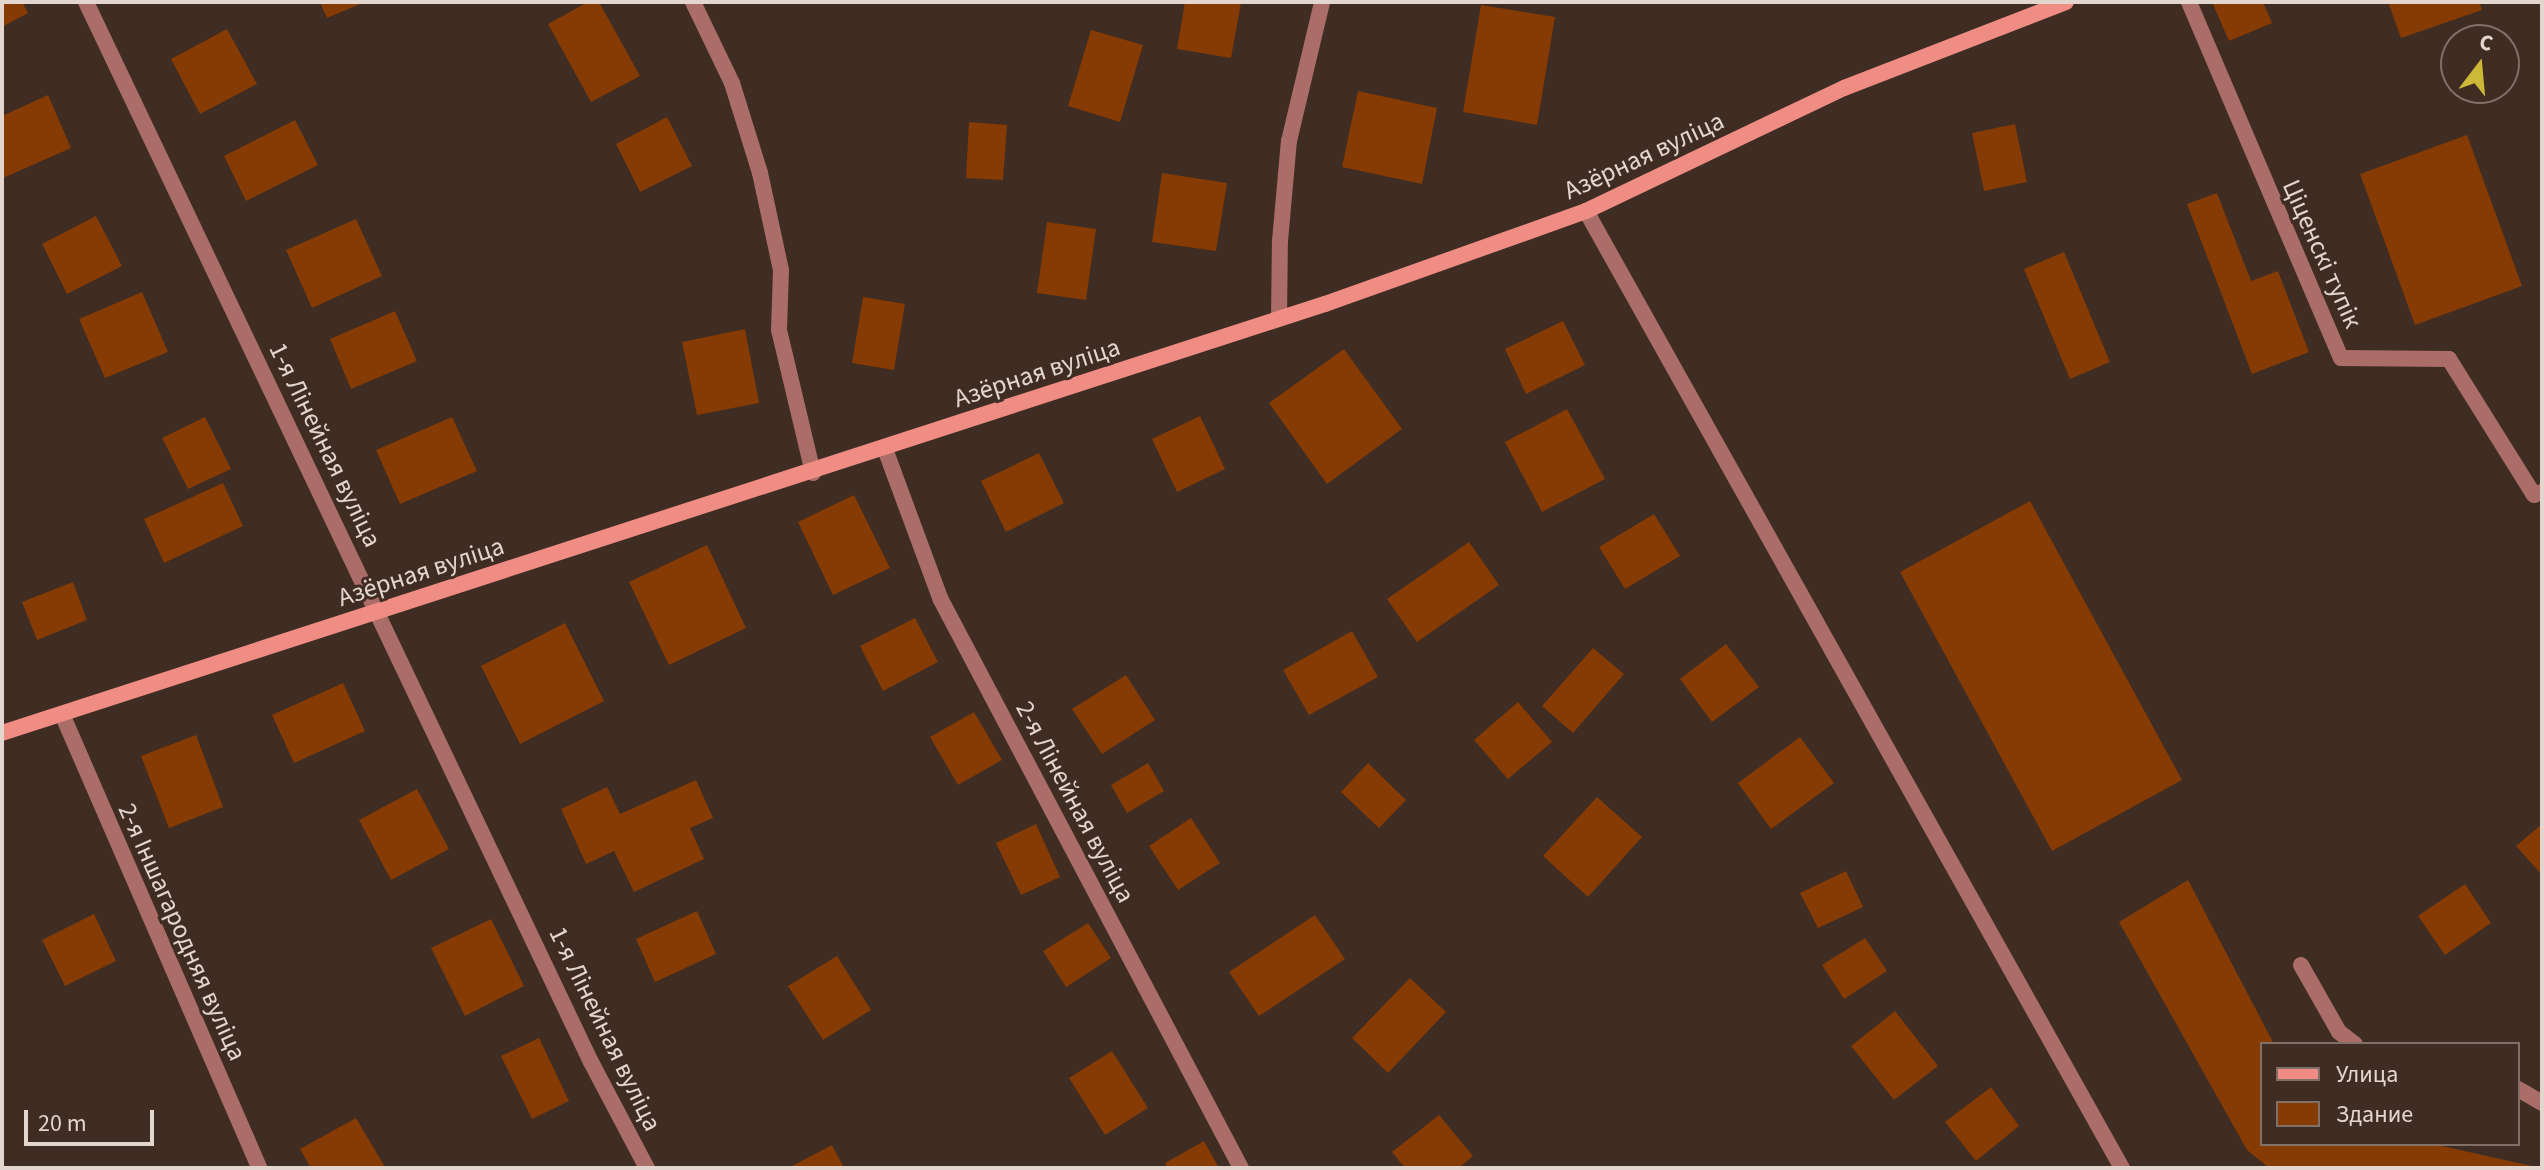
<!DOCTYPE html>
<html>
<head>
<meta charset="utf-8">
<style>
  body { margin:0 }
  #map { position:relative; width:2544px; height:1170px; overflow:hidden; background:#3f2c22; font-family:"Source Sans 3",sans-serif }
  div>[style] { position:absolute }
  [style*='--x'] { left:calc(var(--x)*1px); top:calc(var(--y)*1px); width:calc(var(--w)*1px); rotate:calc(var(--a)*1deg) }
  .building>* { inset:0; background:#853b03 }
  .lane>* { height:16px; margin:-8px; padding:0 8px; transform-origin:8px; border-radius:8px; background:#aa6d67 }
  .street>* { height:16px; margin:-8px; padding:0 8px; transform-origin:8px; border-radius:8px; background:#aa6d67 }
  .secondary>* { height:16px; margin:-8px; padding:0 8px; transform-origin:8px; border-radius:8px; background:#ef8d84 }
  span { translate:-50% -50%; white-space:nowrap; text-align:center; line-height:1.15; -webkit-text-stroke:6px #3f2c22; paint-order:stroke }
  .street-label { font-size:26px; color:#e3d6cf }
  .frame { position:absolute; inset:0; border:4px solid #e3d6cf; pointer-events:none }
  .legend { position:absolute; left:2260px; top:1042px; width:260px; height:104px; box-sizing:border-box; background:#3f2c22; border:2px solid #817067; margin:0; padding:10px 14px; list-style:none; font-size:24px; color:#e3d6cf }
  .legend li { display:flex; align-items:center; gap:16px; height:40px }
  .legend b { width:40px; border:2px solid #817067 }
  .north { position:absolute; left:2440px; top:24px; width:80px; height:80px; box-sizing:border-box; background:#3f2c22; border:2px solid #817067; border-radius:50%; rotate:16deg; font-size:22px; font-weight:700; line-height:32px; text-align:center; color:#e3d6cf }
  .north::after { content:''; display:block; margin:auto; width:28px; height:36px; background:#cdb938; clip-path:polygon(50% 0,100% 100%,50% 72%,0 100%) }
  .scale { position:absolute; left:24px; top:1110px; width:130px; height:36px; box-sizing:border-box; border:4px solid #e3d6cf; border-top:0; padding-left:10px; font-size:24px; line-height:28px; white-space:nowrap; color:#e3d6cf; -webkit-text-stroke:6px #3f2c22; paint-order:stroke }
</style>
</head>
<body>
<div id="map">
  <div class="building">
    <div style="clip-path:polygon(2px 2px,22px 2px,28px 13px,2px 27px)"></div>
    <div style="clip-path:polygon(320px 2px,365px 2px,327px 18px)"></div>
    <div style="clip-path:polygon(588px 2px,599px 2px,640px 76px,591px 102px,548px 24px)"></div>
    <div style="clip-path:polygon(1185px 2px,1241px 3px,1231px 58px,1177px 49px)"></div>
    <div style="clip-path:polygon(2212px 2px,2263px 2px,2272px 23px,2229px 41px)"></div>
    <div style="clip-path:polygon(2388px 2px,2479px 2px,2482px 10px,2401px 38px)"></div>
    <div style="clip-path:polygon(1481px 5px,1555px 17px,1537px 125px,1463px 112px)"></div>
    <div style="clip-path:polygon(227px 29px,257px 84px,200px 114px,171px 59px)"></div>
    <div style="clip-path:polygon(1091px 30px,1143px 45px,1120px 122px,1068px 106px)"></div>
    <div style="clip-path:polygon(1358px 91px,1437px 108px,1422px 184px,1342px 167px)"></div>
    <div style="clip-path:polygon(48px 95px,71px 148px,3px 178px,2px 116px)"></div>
    <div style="clip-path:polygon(667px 117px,692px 166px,640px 192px,616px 144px)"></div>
    <div style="clip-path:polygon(295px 120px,318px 165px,246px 201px,224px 156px)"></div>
    <div style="clip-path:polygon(969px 122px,1007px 125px,1003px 180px,966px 178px)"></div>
    <div style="clip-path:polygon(2015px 124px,2027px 182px,1984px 191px,1972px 133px)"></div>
    <div style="clip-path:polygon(2467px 135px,2522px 286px,2415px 325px,2360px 174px)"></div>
    <div style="clip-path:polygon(1162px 173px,1227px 183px,1216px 251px,1152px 242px)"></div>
    <div style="clip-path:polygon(2217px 193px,2251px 281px,2278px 271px,2309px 352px,2252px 374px,2187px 204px)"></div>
    <div style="clip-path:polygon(96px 216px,122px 266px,67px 294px,42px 244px)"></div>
    <div style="clip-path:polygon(356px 219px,382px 276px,312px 308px,286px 250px)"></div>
    <div style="clip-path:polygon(1047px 222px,1096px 229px,1086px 300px,1037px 293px)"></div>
    <div style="clip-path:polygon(2064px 252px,2110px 362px,2070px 379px,2024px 269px)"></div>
    <div style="clip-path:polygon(142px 292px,168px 352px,105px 378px,79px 319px)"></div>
    <div style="clip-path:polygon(863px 297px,905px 304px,894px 370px,852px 363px)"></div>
    <div style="clip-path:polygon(395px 311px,417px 361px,351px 389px,330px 339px)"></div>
    <div style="clip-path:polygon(1563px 321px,1585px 365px,1526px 394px,1505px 349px)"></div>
    <div style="clip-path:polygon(745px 329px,759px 403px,697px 415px,682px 342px)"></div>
    <div style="clip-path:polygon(1344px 349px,1402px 429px,1327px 484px,1269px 403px)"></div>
    <div style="clip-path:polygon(1567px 409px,1605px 479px,1542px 512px,1505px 442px)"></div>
    <div style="clip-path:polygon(1200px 416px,1225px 469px,1177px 492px,1152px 439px)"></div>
    <div style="clip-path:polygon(205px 417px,231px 469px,188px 489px,162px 438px)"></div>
    <div style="clip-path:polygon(452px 417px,477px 471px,400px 504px,376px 450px)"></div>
    <div style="clip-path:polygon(1039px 453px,1064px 503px,1006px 532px,981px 481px)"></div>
    <div style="clip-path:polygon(223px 483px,243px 526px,164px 563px,144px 519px)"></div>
    <div style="clip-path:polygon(854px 495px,890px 568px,833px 595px,798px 522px)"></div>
    <div style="clip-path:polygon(2030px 501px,2182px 780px,2052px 851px,1900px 572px)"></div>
    <div style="clip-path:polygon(1654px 514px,1680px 556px,1625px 589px,1599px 547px)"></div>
    <div style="clip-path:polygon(1469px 542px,1499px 585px,1417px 642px,1387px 599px)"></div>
    <div style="clip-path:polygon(707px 545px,746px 628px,669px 665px,629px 582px)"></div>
    <div style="clip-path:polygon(73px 582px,87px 620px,37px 640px,22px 602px)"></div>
    <div style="clip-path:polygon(915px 618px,938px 662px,883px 691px,860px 646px)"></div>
    <div style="clip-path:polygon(565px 623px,604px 701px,520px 744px,481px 666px)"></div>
    <div style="clip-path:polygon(1352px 631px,1378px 677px,1309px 715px,1283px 670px)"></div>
    <div style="clip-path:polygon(1726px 644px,1759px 687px,1712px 722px,1680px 679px)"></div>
    <div style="clip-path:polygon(1593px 648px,1624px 674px,1573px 733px,1542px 706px)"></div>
    <div style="clip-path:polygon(1126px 675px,1155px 720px,1102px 754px,1072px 709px)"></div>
    <div style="clip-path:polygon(343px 683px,365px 731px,294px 763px,272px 715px)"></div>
    <div style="clip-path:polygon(1518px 702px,1552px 742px,1508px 779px,1474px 740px)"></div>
    <div style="clip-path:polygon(974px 712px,1002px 760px,958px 785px,930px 737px)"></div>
    <div style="clip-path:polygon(196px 735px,223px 807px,169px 828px,141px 756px)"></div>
    <div style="clip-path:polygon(1800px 737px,1834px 783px,1771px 829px,1738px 783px)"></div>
    <div style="clip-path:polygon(1148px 763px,1164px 791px,1127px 813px,1111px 785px)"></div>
    <div style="clip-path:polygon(1368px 763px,1406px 800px,1379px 828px,1341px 792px)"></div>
    <div style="clip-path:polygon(696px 780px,713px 818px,690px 828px,704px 859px,634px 892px,614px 851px,586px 864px,561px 809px,607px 787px,620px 814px)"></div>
    <div style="clip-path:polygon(417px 789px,449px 849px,391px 880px,359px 820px)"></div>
    <div style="clip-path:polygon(1597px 797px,1642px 837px,1588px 897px,1543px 856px)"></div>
    <div style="clip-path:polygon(1191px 818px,1220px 863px,1178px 890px,1149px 846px)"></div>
    <div style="clip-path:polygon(1036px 824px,1060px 877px,1021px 895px,996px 843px)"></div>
    <div style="clip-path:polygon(2542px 824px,2542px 875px,2516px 846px)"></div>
    <div style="clip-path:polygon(1846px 871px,1863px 907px,1818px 928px,1800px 893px)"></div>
    <div style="clip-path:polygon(2188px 880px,2274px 1044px,2262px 1044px,2262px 1144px,2433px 1144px,2541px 1168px,2269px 1168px,2247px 1150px,2119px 922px)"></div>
    <div style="clip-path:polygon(2465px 884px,2491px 923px,2445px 955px,2418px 916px)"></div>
    <div style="clip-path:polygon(697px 911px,716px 954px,655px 982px,636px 939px)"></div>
    <div style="clip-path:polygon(94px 914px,116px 961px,65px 986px,42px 940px)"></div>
    <div style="clip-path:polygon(1315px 915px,1345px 959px,1259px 1016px,1229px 972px)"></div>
    <div style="clip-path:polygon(491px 919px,524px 986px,465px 1016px,431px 948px)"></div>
    <div style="clip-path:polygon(1088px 923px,1111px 958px,1066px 987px,1043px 951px)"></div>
    <div style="clip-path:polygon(1865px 938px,1887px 971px,1844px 999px,1822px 965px)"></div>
    <div style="clip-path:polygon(837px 956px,871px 1010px,823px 1040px,788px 986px)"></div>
    <div style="clip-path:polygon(1410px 978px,1446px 1012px,1388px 1073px,1352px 1038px)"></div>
    <div style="clip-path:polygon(1895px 1011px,1938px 1066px,1894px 1100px,1851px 1046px)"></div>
    <div style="clip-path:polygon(539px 1038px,569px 1101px,532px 1119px,501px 1056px)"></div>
    <div style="clip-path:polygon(1112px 1051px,1148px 1108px,1105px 1135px,1069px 1078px)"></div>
    <div style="clip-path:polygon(1991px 1087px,2019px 1126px,1976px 1161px,1945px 1122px)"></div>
    <div style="clip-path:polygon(1439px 1115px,1473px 1156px,1459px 1168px,1405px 1168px,1392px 1152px)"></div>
    <div style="clip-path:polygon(356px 1118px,385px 1167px,311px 1168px,300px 1149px)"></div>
    <div style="clip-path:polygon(1204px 1141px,1219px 1168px,1168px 1168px,1165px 1163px)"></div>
    <div style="clip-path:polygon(832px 1145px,844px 1168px,788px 1168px)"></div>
  </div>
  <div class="lane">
    <div style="--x:1586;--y:211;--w:1097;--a:60.75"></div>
    <div style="--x:2301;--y:965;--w:77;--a:60.4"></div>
    <div style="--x:2339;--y:1032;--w:20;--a:37"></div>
    <div style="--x:2518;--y:1089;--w:28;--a:30"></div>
  </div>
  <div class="street">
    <div style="--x:86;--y:2;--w:1174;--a:64.53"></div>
    <div style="--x:591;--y:1062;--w:120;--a:62.2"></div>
    <div style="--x:693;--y:2;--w:90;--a:64.3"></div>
    <div style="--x:732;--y:83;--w:94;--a:72.7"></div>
    <div style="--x:760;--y:173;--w:99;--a:77.8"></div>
    <div style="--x:781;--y:270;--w:60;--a:91.9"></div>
    <div style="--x:779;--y:330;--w:147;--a:76.6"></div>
    <div style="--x:2189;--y:2;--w:387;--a:66.9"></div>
    <div style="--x:2341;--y:358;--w:108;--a:0.5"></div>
    <div style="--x:2449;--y:359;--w:160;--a:58"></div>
    <div style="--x:2534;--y:495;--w:9;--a:-21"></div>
    <div style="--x:1279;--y:318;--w:77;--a:-89.3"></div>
    <div style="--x:1280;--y:241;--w:100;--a:-84.9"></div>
    <div style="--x:1289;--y:141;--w:143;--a:-76.6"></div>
    <div style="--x:885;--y:449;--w:161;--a:69.7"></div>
    <div style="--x:941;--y:600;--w:642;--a:62.16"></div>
    <div style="--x:62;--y:714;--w:495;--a:66.5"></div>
  </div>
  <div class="secondary">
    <div style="--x:2;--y:733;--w:1391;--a:-17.97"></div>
    <div style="--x:1325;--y:304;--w:277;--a:-19.6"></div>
    <div style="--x:1586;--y:211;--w:286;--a:-25.5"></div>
    <div style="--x:1844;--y:88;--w:238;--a:-21.2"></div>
  </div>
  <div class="street-label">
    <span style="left:1644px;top:156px;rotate:-25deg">Азёрная вуліца</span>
    <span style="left:2322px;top:254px;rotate:66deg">Ціценскі тупік</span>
    <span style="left:1037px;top:373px;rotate:-18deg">Азёрная вуліца</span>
    <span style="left:325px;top:445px;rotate:64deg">1-я Лінейная вуліца</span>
    <span style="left:421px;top:572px;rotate:-18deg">Азёрная вуліца</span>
    <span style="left:1075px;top:802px;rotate:62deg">2-я Лінейная вуліца</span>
    <span style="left:182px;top:932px;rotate:66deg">2-я Іншагародняя вуліца</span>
    <span style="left:605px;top:1029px;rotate:64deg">1-я Лінейная вуліца</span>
  </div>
  <div class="frame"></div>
  <ul class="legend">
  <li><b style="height:10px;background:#ef8d84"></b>Улица</li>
  <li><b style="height:22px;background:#853b03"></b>Здание</li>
  </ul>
  <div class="north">С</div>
  <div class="scale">20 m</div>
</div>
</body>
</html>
